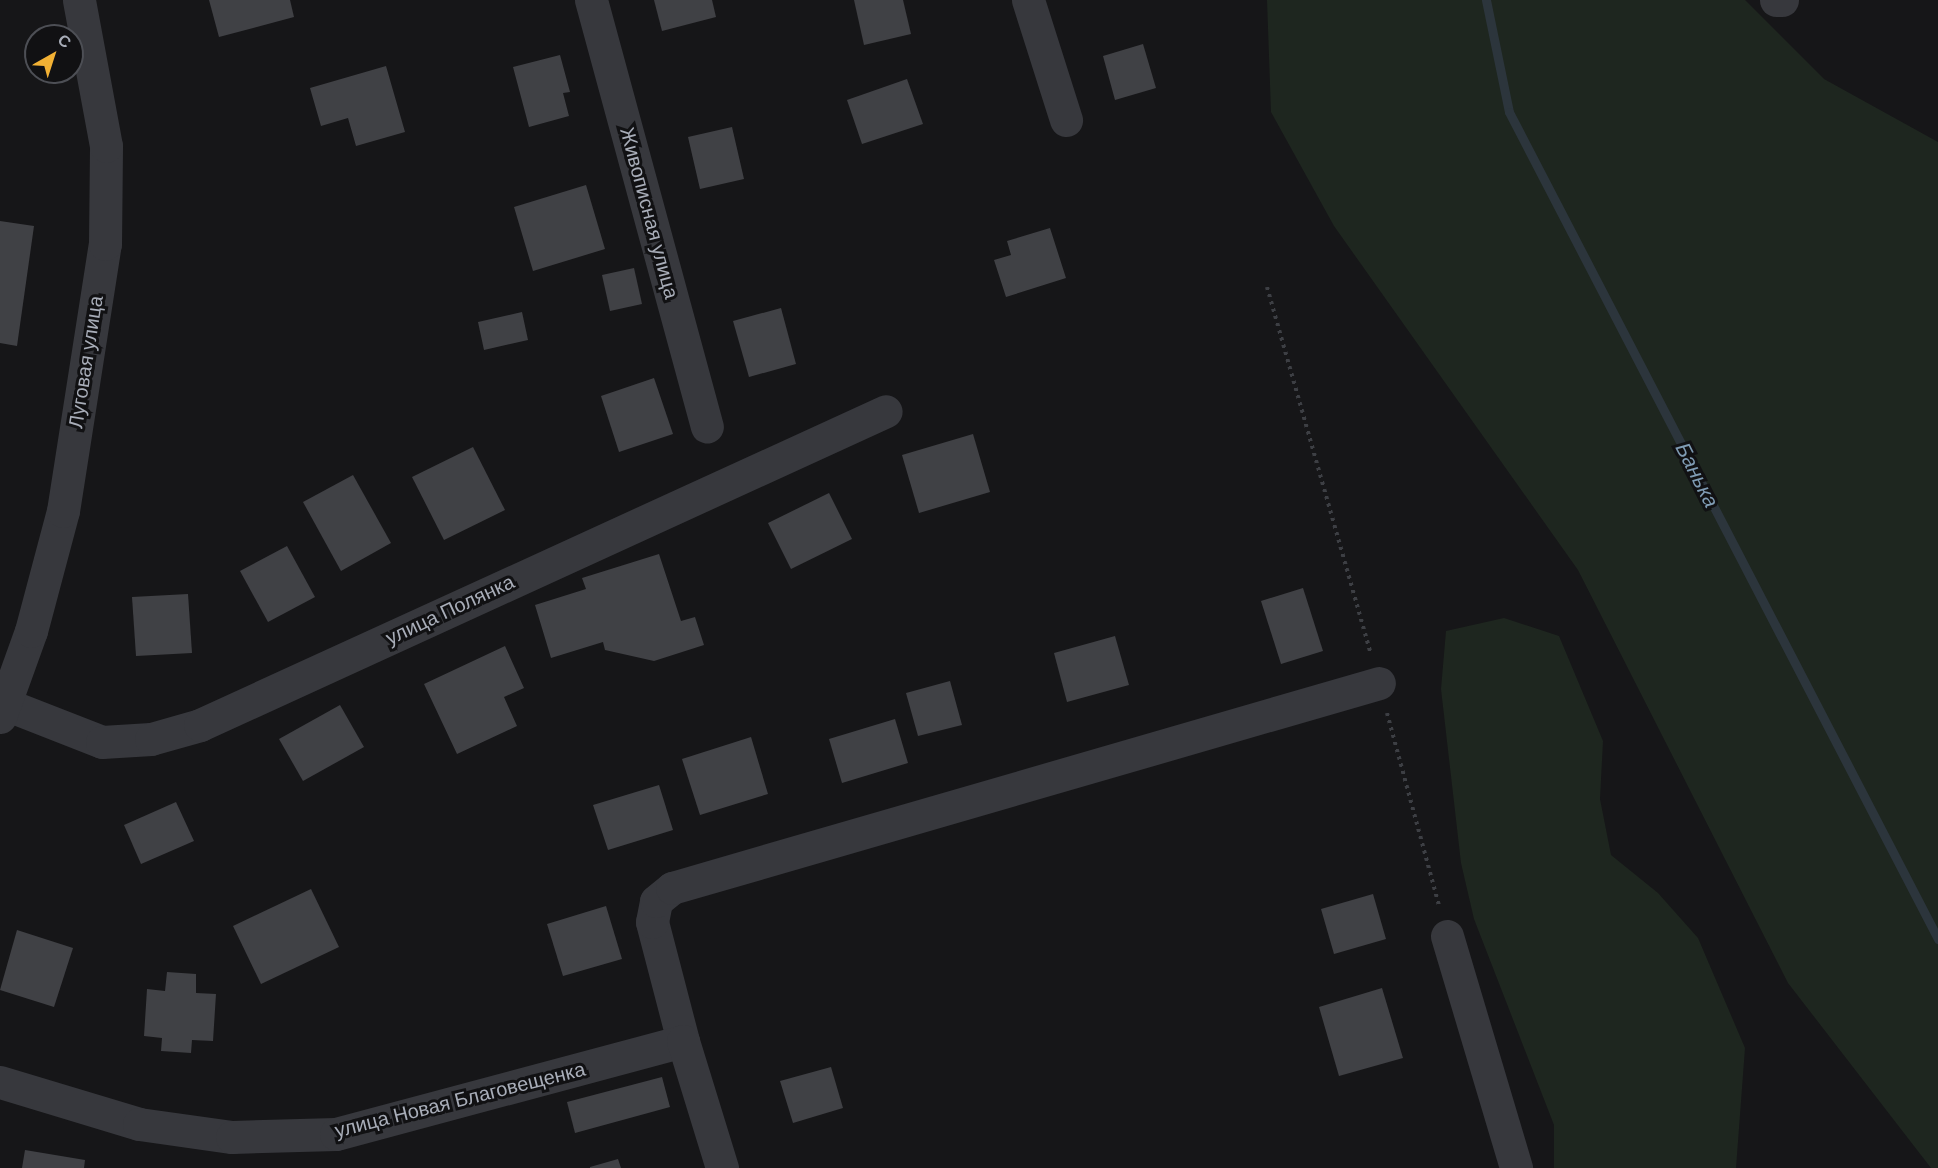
<!DOCTYPE html>
<html>
<head>
<meta charset="utf-8">
<style>
  body { margin:0 }
  #map { position:relative; width:1938px; height:1168px; overflow:hidden; background:#161618; font-family:"DM Sans",sans-serif }
  div>[style] { position:absolute }
  [style*='--x'] { left:calc(var(--x)*1px); top:calc(var(--y)*1px); width:calc(var(--w)*1px); rotate:calc(var(--a)*1deg) }
  .green>* { inset:0; background:#1e261f }
  .stream>* { height:9px; margin:-4.5px; padding:0 4.5px; transform-origin:4.5px; border-radius:4.5px; background:#2c353c }
  .building>* { inset:0; background:#404145 }
  .path>* { height:4px; margin-top:-2px; transform-origin:0; background:repeating-linear-gradient(90deg,#3d3f44 0 3px,transparent 0 7.5px) }
  .minor>* { height:33px; margin:-16.5px; padding:0 16.5px; transform-origin:16.5px; border-radius:16.5px; background:#37383d }
  span { translate:-50% -50%; white-space:nowrap; text-align:center; line-height:1.15; -webkit-text-stroke:6px #111113; paint-order:stroke }
  .street-label { font-size:20px; color:#a8adb8 }
  .water-label { font-size:21px; color:#7f9bb3; font-style:italic }
  .north { position:absolute; left:24px; top:24px; width:60px; height:60px; box-sizing:border-box; background:#111113; border:2px solid #4d4f55; border-radius:50%; rotate:39deg; font-size:16px; font-weight:700; line-height:24px; text-align:center; color:#a8adb8 }
  .north::after { content:''; display:block; margin:auto; width:21px; height:27px; background:#f2b134; clip-path:polygon(50% 0,100% 100%,50% 72%,0 100%) }
</style>
</head>
<body>
<div id="map">
  <div class="green">
    <div style="clip-path:polygon(1267px 0,1745px 0,1824px 79px,1938px 142px,1938px 1168px,1931px 1168px,1788px 983px,1578px 570px,1334px 226px,1271px 112px)"></div>
    <div style="clip-path:polygon(1504px 618px,1559px 636px,1603px 741px,1600px 799px,1611px 855px,1658px 893px,1698px 938px,1745px 1048px,1736px 1168px,1554px 1168px,1554px 1125px,1474px 919px,1461px 863px,1441px 689px,1446px 631px)"></div>
  </div>
  <div class="stream">
    <div style="--x:1486;--y:0;--w:114;--a:78.4"></div>
    <div style="--x:1509;--y:112;--w:932;--a:62.58"></div>
  </div>
  <div class="building">
    <div style="clip-path:polygon(209px 0,290px 0,294px 17px,219px 37px)"></div>
    <div style="clip-path:polygon(654px 0,712px 0,716px 17px,662px 31px)"></div>
    <div style="clip-path:polygon(854px 0,903px 0,911px 34px,864px 45px)"></div>
    <div style="clip-path:polygon(1143px 44px,1156px 88px,1115px 100px,1103px 56px)"></div>
    <div style="clip-path:polygon(560px 55px,570px 92px,563px 93px,569px 116px,529px 127px,513px 67px)"></div>
    <div style="clip-path:polygon(386px 66px,405px 132px,356px 146px,348px 118px,321px 126px,310px 88px)"></div>
    <div style="clip-path:polygon(907px 79px,923px 124px,862px 144px,847px 100px)"></div>
    <div style="clip-path:polygon(732px 127px,744px 179px,700px 189px,688px 137px)"></div>
    <div style="clip-path:polygon(586px 185px,605px 249px,533px 271px,514px 207px)"></div>
    <div style="clip-path:polygon(0 221px,34px 226px,17px 346px,0 343px)"></div>
    <div style="clip-path:polygon(1050px 228px,1066px 278px,1006px 297px,994px 260px,1011px 255px,1007px 241px)"></div>
    <div style="clip-path:polygon(634px 268px,642px 304px,610px 311px,602px 275px)"></div>
    <div style="clip-path:polygon(781px 308px,796px 364px,749px 377px,733px 321px)"></div>
    <div style="clip-path:polygon(522px 312px,528px 340px,484px 350px,478px 322px)"></div>
    <div style="clip-path:polygon(654px 378px,673px 434px,619px 452px,601px 396px)"></div>
    <div style="clip-path:polygon(973px 434px,990px 492px,919px 513px,902px 455px)"></div>
    <div style="clip-path:polygon(473px 447px,505px 510px,444px 540px,412px 477px)"></div>
    <div style="clip-path:polygon(353px 475px,391px 543px,341px 571px,303px 502px)"></div>
    <div style="clip-path:polygon(829px 493px,852px 539px,791px 569px,768px 523px)"></div>
    <div style="clip-path:polygon(287px 546px,315px 597px,268px 622px,240px 571px)"></div>
    <div style="clip-path:polygon(659px 554px,681px 621px,695px 617px,704px 645px,654px 661px,605px 650px,603px 642px,551px 658px,535px 605px,586px 589px,582px 578px)"></div>
    <div style="clip-path:polygon(1303px 588px,1323px 651px,1281px 664px,1261px 601px)"></div>
    <div style="clip-path:polygon(188px 594px,192px 653px,136px 656px,132px 597px)"></div>
    <div style="clip-path:polygon(1115px 636px,1129px 685px,1067px 702px,1054px 653px)"></div>
    <div style="clip-path:polygon(505px 646px,524px 688px,504px 697px,517px 726px,457px 754px,424px 684px)"></div>
    <div style="clip-path:polygon(950px 681px,962px 725px,918px 736px,906px 693px)"></div>
    <div style="clip-path:polygon(340px 705px,364px 747px,303px 781px,279px 739px)"></div>
    <div style="clip-path:polygon(895px 719px,908px 763px,842px 783px,829px 739px)"></div>
    <div style="clip-path:polygon(751px 737px,768px 794px,700px 815px,682px 759px)"></div>
    <div style="clip-path:polygon(659px 785px,673px 830px,608px 850px,593px 805px)"></div>
    <div style="clip-path:polygon(176px 802px,194px 841px,141px 864px,124px 825px)"></div>
    <div style="clip-path:polygon(311px 889px,339px 947px,261px 984px,233px 926px)"></div>
    <div style="clip-path:polygon(1373px 894px,1386px 939px,1334px 954px,1321px 909px)"></div>
    <div style="clip-path:polygon(606px 906px,622px 959px,563px 976px,547px 924px)"></div>
    <div style="clip-path:polygon(17px 930px,73px 948px,54px 1007px,0 990px)"></div>
    <div style="clip-path:polygon(167px 972px,196px 974px,196px 993px,216px 994px,213px 1041px,192px 1040px,191px 1053px,161px 1051px,162px 1038px,144px 1036px,147px 989px,165px 991px)"></div>
    <div style="clip-path:polygon(1382px 988px,1403px 1058px,1339px 1076px,1319px 1007px)"></div>
    <div style="clip-path:polygon(831px 1067px,843px 1108px,793px 1123px,780px 1081px)"></div>
    <div style="clip-path:polygon(662px 1077px,670px 1107px,575px 1133px,567px 1102px)"></div>
    <div style="clip-path:polygon(25px 1150px,85px 1160px,84px 1168px,22px 1168px)"></div>
    <div style="clip-path:polygon(618px 1159px,621px 1168px,590px 1168px,590px 1167px)"></div>
  </div>
  <div class="path">
    <div style="--x:1267;--y:287;--w:381;--a:74.2"></div>
    <div style="--x:1387;--y:713;--w:200;--a:74.9"></div>
  </div>
  <div class="minor">
    <div style="--x:591;--y:0;--w:442;--a:74.8"></div>
    <div style="--x:1028;--y:0;--w:126;--a:72.4"></div>
    <div style="--x:1776;--y:0;--w:6;--a:0"></div>
    <div style="--x:5;--y:704;--w:104;--a:21.4"></div>
    <div style="--x:102;--y:742;--w:49;--a:-3.5"></div>
    <div style="--x:151;--y:739;--w:51;--a:-15.9"></div>
    <div style="--x:200;--y:725;--w:754;--a:-24.59"></div>
    <div style="--x:0;--y:717;--w:91;--a:-70.2"></div>
    <div style="--x:31;--y:631;--w:124;--a:-75.1"></div>
    <div style="--x:63;--y:511;--w:270;--a:-81.1"></div>
    <div style="--x:105;--y:244;--w:98;--a:-89.4"></div>
    <div style="--x:106;--y:146;--w:148;--a:-100.5"></div>
    <div style="--x:1447;--y:936;--w:242;--a:73.4"></div>
    <div style="--x:683;--y:1041;--w:123;--a:-104.6"></div>
    <div style="--x:652;--y:922;--w:21;--a:-79"></div>
    <div style="--x:656;--y:901;--w:21;--a:-39"></div>
    <div style="--x:672;--y:888;--w:736;--a:-16.17"></div>
    <div style="--x:0;--y:1082;--w:145;--a:16.8"></div>
    <div style="--x:139;--y:1124;--w:94;--a:8"></div>
    <div style="--x:232;--y:1137;--w:104;--a:-1.7"></div>
    <div style="--x:336;--y:1134;--w:359;--a:-15"></div>
    <div style="--x:683;--y:1041;--w:133;--a:72.9"></div>
  </div>
  <div class="street-label">
    <span style="left:649px;top:213px;rotate:75deg">Живописная улица</span>
    <span style="left:86px;top:362px;rotate:-81deg">Луговая улица</span>
    <span style="left:450px;top:610px;rotate:-25deg">улица Полянка</span>
    <span style="left:460px;top:1100px;rotate:-14deg">улица Новая Благовещенка</span>
  </div>
  <div class="water-label">
    <span style="left:1697px;top:475px;rotate:63deg">Банька</span>
  </div>
  <div class="north">С</div>
</div>
</body>
</html>
